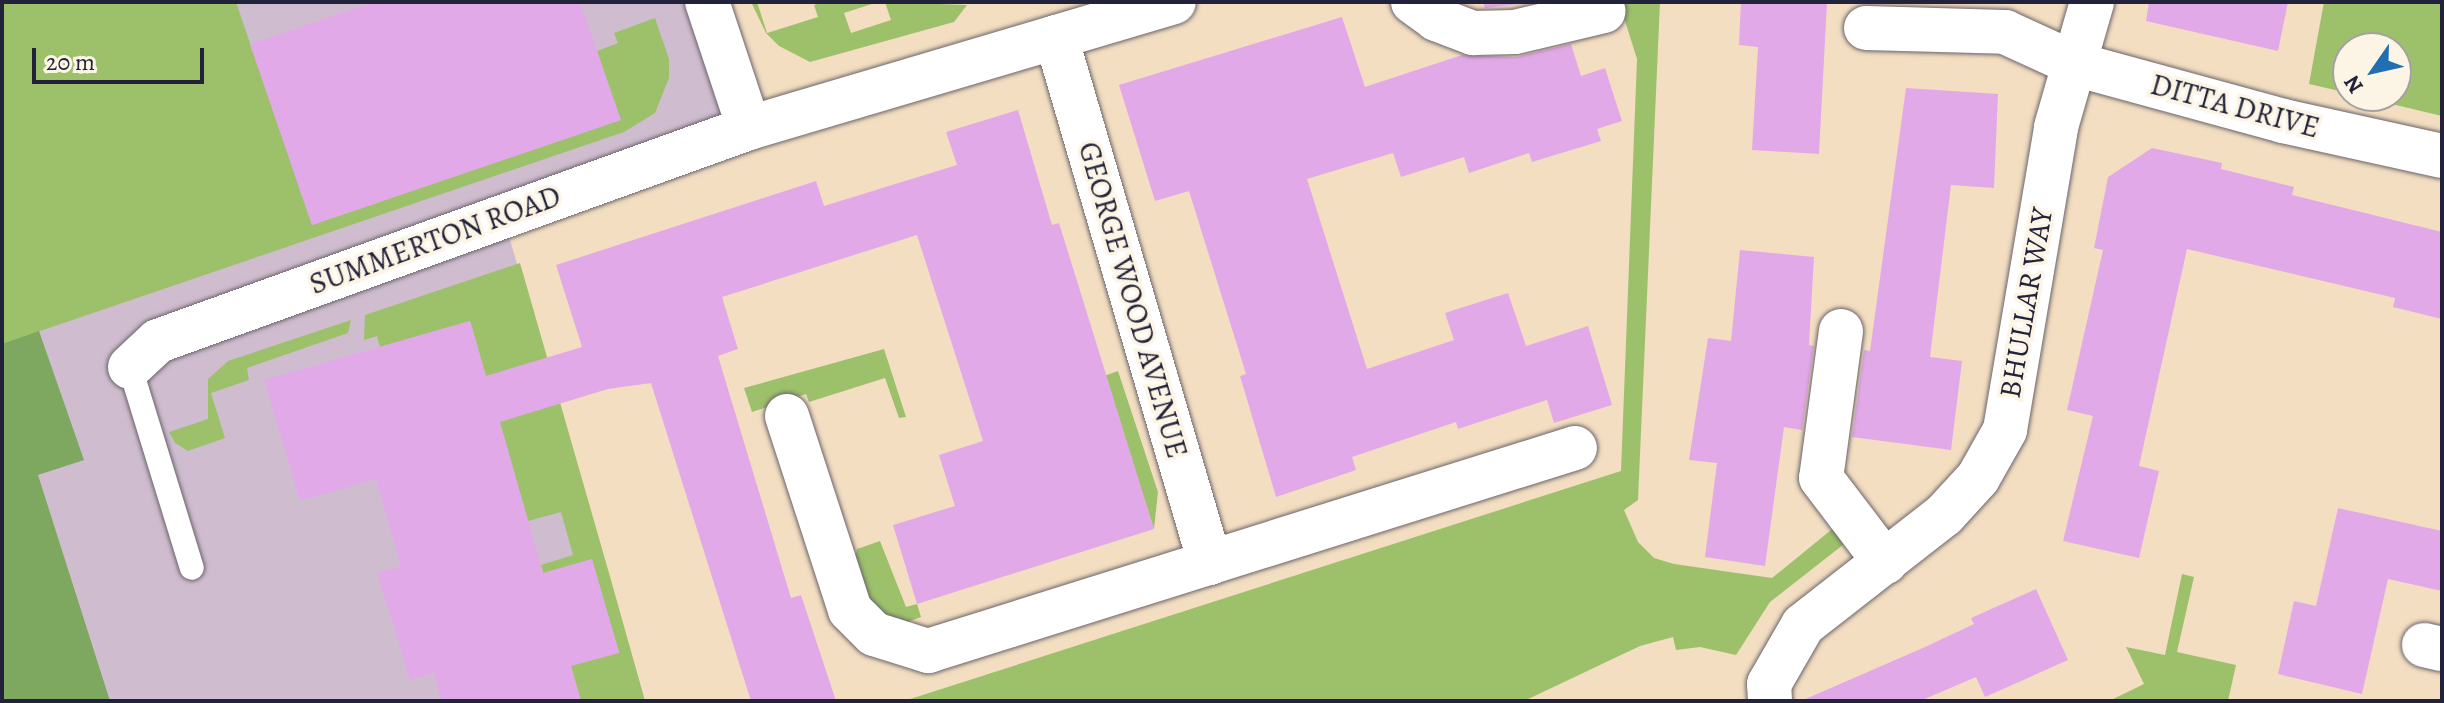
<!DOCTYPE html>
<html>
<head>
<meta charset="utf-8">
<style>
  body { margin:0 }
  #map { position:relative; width:2444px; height:703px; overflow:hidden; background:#f3dec1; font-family:Alegreya,serif }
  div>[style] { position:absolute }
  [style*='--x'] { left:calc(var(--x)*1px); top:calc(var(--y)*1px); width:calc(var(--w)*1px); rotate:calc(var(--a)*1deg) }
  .industrial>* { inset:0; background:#cfbdcf }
  .green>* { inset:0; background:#9dc16b }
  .forest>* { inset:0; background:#7ea75f }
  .building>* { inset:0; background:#e2a9e9 }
  .roads { filter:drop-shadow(0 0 2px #6b646a) drop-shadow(0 0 2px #6b646a) }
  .lane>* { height:24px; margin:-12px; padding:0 12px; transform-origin:12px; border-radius:12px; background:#fff }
  .street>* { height:44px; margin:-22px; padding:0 22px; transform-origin:22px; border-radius:22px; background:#fff }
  span { translate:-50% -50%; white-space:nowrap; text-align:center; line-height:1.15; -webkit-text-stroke:7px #fcf5e5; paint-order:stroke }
  .street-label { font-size:30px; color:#22223b }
  .frame { position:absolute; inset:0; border:4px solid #22223b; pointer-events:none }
  .north { position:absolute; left:2332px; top:32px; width:80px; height:80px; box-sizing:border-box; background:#fcf5e5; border:2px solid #a5a1a1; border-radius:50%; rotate:236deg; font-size:22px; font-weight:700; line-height:32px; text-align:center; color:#22223b }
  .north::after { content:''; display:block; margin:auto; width:28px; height:36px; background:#1f6fb2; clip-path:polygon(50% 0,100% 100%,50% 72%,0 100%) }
  .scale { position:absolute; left:32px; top:48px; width:172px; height:36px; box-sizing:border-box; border:4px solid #22223b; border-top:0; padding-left:10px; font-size:24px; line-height:28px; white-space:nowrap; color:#22223b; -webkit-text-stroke:6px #fcf5e5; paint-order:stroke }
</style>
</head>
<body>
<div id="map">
  <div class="industrial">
    <div style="clip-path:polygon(2px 2px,707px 2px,749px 128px,503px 216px,645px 701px,2px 701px)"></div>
  </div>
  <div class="green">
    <div style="clip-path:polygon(2px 2px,236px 2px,312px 225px,620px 120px,597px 51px,618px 43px,614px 33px,655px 18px,669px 59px,669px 78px,655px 113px,624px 132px,2px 344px)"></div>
    <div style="clip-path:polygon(751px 2px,757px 2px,767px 33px,818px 17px,814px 5px,822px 2px,878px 2px,844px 13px,851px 33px,891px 20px,885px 2px,967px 5px,954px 22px,810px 62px,779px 46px,766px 33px)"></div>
    <div style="clip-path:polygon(1619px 2px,1660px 2px,1638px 500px,1624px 510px,1638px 542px,1654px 558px,1674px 564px,1772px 578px,1836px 526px,1848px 541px,1770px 602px,1736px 655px,1700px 647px,1676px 650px,1673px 637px,1640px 646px,1524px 701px,904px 701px,1621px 471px,1637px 59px)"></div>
    <div style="clip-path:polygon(2324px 2px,2442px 2px,2442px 116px,2358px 96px,2396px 96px,2396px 48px,2348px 48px,2348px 93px,2309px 84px)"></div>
    <div style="clip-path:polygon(evenodd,520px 263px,611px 580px,645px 701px,581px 701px,541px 565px,573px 555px,561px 512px,528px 521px,470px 321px,380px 347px,377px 336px,364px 340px,365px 315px,520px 263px,592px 560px,619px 652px,619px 653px,551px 571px,592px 560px)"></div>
    <div style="clip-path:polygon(351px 320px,348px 333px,247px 368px,249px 380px,211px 393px,225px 438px,188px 451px,175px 443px,169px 432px,208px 419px,208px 379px,228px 361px)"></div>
    <div style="clip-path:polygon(884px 349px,906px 417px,899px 418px,885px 378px,809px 402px,806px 394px,752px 412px,744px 388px)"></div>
    <div style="clip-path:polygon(1118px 371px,1158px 492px,1154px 529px,1129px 452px,1087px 382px)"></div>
    <div style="clip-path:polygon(880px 541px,906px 607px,917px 604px,921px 617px,902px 624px,872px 611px,855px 558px,857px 549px)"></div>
    <div style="clip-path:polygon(2182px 574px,2194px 577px,2177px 652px,2236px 665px,2228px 701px,2109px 701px,2144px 684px,2126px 647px,2165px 655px)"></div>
  </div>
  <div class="forest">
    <div style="clip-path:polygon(39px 331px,84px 460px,38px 475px,110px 701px,2px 701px,2px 344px)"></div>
  </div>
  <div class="building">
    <div style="clip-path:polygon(374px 2px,580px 2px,621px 120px,312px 225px,250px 44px)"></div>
    <div style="clip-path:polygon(1483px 2px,1533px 2px,1485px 8px)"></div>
    <div style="clip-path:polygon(1741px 2px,1827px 2px,1819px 154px,1752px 150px,1758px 47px,1739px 45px)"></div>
    <div style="clip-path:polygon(2149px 2px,2288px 2px,2278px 51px,2146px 21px)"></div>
    <div style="clip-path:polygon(1342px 17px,1365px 87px,1462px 55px,1516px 57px,1571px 44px,1581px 76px,1605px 68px,1622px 121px,1597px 129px,1601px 141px,1532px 162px,1529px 153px,1469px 173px,1464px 157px,1401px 177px,1393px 153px,1307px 179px,1367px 369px,1454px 340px,1445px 313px,1508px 293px,1526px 346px,1588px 326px,1612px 405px,1554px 423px,1547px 400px,1458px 429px,1456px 422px,1352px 457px,1356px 470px,1276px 497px,1240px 376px,1246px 374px,1189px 191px,1155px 201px,1119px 85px)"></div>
    <div style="clip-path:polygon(1906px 88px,1998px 94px,1994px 188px,1951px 185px,1930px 357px,1962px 361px,1951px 450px,1852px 437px,1864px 350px,1870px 351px)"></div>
    <div style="clip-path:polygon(1018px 110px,1052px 225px,1059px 223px,1154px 529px,917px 604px,893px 525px,955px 506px,939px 455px,983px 441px,917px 235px,722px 297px,738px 349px,718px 356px,791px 598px,801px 595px,836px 701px,751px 701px,651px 383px,608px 389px,500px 422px,543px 573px,592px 559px,619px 653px,571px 666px,581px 701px,441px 701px,434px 673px,410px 680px,377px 573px,401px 566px,376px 479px,300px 501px,264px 380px,470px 321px,486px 376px,582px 347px,556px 265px,816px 181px,824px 206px,957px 165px,946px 132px)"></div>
    <div style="clip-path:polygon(2152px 148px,2222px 163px,2221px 169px,2294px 187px,2292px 195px,2442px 232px,2442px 319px,2393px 307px,2395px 298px,2187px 249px,2139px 466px,2159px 471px,2139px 558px,2063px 541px,2093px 416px,2067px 410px,2103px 250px,2094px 248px,2108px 177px)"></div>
    <div style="clip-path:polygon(1740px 250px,1814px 257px,1809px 345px,1814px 346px,1802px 430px,1784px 427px,1765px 566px,1705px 557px,1717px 463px,1689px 460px,1708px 338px,1731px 341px)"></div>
    <div style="clip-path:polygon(2338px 508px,2442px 531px,2442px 591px,2388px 579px,2362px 694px,2278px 674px,2294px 601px,2316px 606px)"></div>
    <div style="clip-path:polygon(2036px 589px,2068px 660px,1985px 697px,1976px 677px,1920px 701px,1801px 701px,1925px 647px,1974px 624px,1971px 618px)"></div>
  </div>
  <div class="roads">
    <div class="lane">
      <div style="--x:130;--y:367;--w:210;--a:72.9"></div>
    </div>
    <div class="street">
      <div style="--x:1413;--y:2;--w:29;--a:36"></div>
      <div style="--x:1436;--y:19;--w:40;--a:21"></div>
      <div style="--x:1473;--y:33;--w:42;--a:-1.4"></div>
      <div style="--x:1515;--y:32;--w:91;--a:-13.3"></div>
      <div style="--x:1866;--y:28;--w:139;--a:1.6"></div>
      <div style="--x:2005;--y:32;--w:77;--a:24.6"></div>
      <div style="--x:2075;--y:64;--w:216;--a:15.3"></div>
      <div style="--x:2283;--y:121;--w:163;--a:12.4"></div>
      <div style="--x:1056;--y:37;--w:548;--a:73.68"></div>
      <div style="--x:749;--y:128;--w:443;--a:-16.5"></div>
      <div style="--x:1841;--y:331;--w:148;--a:97.7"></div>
      <div style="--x:1821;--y:478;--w:106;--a:52.7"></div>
      <div style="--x:130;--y:367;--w:38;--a:-43"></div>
      <div style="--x:158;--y:341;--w:628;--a:-19.82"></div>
      <div style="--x:749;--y:128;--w:133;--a:-108.4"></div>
      <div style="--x:787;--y:416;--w:204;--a:72"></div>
      <div style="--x:850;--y:610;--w:34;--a:45"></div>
      <div style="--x:874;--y:634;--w:57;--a:17.5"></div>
      <div style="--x:928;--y:651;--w:678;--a:-17.42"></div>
      <div style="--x:2424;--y:645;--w:18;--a:13"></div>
      <div style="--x:1770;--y:701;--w:17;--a:-93"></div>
      <div style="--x:1769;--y:684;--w:68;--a:-60"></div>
      <div style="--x:1803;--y:625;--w:179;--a:-38"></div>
      <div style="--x:1944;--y:515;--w:50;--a:-47.4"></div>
      <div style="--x:1978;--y:478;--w:55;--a:-60.6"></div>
      <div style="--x:2005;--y:430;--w:307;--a:-80.4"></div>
      <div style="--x:2056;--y:127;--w:130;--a:-73.9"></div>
    </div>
  </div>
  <div class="street-label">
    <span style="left:2235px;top:106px;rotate:15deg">DITTA DRIVE</span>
    <span style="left:435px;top:240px;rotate:-20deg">SUMMERTON ROAD</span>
    <span style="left:1133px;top:300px;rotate:74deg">GEORGE WOOD AVENUE</span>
    <span style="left:2026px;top:303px;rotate:-80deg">BHULLAR WAY</span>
  </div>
  <div class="frame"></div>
  <div class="north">N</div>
  <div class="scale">20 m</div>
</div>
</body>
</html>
